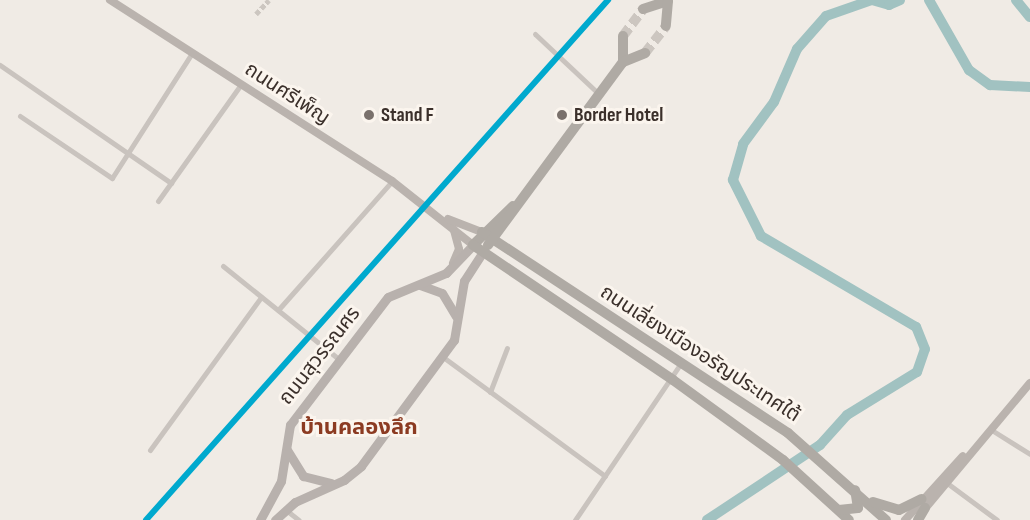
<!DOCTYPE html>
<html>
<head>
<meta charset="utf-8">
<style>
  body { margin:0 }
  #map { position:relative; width:1030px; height:520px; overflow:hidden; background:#f0ebe5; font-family:"Sofia Sans Condensed","Noto Sans Thai",sans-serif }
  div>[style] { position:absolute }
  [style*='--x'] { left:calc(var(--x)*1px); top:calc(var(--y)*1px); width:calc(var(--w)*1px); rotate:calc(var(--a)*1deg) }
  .canal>* { height:6px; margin:-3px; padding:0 3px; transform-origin:3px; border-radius:3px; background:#a1c2c1 }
  .river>* { height:10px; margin:-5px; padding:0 5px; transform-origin:5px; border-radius:5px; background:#a1c2c1 }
  .street-tunnel>* { height:5px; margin-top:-2.5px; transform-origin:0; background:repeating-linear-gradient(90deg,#ccc6c0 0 5px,transparent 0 7.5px) }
  .highway-tunnel>* { height:10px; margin-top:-5px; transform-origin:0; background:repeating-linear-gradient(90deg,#ccc6c0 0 10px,transparent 0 15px) }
  .street>* { height:5px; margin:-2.5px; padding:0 2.5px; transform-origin:2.5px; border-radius:2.5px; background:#c9c3be }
  .secondary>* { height:8px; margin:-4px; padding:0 4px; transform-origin:4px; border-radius:4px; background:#bab3ae }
  .primary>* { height:9px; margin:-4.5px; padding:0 4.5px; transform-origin:4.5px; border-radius:4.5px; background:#b8b1ad }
  .highway>* { height:10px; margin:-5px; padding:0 5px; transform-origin:5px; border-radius:5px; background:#afaaa4 }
  .rail-1>* { height:6px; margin:-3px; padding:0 3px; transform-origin:3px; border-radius:3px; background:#00a9ce }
  .dots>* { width:16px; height:16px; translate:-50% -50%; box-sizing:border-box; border:3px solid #fbf5ee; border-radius:50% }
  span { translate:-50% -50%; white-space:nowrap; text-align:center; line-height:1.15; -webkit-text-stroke:6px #fbf5ee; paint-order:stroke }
  .street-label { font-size:20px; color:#3b302b }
  .poi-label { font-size:20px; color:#3b302b; font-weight:700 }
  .left { translate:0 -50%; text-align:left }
  .quarter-label { font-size:22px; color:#8c3b22; font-weight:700 }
</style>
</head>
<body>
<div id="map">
  <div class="canal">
    <div style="--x:871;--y:0;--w:1;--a:0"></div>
  </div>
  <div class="river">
    <div style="--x:929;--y:0;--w:81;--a:60.3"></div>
    <div style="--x:969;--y:70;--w:26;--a:36"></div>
    <div style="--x:990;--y:85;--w:40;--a:2.9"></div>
    <div style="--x:1016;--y:0;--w:22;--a:51"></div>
    <div style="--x:707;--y:520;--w:136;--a:-33.6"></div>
    <div style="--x:820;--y:445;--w:40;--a:-48"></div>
    <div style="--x:847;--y:415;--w:82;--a:-31.6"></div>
    <div style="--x:917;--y:372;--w:24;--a:-71"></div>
    <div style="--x:925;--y:349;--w:24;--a:-112"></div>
    <div style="--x:916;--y:327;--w:180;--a:-149.6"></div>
    <div style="--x:761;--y:236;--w:63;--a:-116.6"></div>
    <div style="--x:733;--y:180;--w:37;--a:-74"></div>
    <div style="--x:743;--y:144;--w:52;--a:-53.6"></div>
    <div style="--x:774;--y:102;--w:58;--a:-66.5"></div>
    <div style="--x:797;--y:49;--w:44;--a:-48.7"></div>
    <div style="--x:826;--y:16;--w:49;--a:-19.2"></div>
    <div style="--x:872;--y:0;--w:18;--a:16"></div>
    <div style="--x:889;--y:5;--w:12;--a:-24"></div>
  </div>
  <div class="street-tunnel">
    <div style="--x:256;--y:14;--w:19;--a:-47"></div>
  </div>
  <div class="highway-tunnel">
    <div style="--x:623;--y:36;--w:34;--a:-53"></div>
    <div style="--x:645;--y:53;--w:34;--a:-52"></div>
  </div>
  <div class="street">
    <div style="--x:535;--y:34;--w:88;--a:43.2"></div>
    <div style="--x:0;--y:65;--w:208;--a:34.6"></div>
    <div style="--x:20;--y:116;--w:111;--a:34"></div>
    <div style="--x:112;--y:178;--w:148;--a:-57.4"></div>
    <div style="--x:158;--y:201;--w:143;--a:-54.6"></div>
    <div style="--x:223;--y:266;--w:150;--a:38.8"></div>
    <div style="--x:278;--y:310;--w:172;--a:-48.5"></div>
    <div style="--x:443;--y:357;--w:201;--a:36.3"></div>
    <div style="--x:490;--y:392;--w:47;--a:-68.9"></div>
    <div style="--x:990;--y:429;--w:47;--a:32"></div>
    <div style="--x:150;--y:450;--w:189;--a:-54"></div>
    <div style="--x:947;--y:483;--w:62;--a:36.5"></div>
    <div style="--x:286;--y:510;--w:16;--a:38"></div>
    <div style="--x:575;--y:520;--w:189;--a:-56"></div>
  </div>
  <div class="secondary">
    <div style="--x:110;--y:0;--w:335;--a:32.7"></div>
    <div style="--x:392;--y:181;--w:103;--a:38.3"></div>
    <div style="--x:448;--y:219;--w:36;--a:21"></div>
    <div style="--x:453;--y:263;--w:15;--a:-67"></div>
    <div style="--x:459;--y:249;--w:20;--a:-105"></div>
    <div style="--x:923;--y:511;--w:167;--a:-50.1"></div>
    <div style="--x:905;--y:520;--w:86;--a:-47.8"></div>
  </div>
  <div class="primary">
    <div style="--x:420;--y:285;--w:23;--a:20"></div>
    <div style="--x:442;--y:293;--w:27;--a:59"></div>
    <div style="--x:287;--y:450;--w:31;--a:58"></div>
    <div style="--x:303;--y:476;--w:29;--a:14"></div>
    <div style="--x:260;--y:520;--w:44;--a:-61.7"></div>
    <div style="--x:281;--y:481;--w:57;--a:-80.9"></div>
    <div style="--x:290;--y:425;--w:161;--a:-52.6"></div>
    <div style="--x:388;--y:297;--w:63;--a:-22.5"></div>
    <div style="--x:446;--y:273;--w:39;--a:-46"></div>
    <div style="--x:275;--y:520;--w:27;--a:-42"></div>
    <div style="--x:295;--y:502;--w:54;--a:-24.2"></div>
    <div style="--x:344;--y:480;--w:22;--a:-39"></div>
    <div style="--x:361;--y:466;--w:157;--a:-53.6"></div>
    <div style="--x:454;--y:340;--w:60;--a:-80.4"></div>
    <div style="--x:464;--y:281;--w:35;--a:-57"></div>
  </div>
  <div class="highway">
    <div style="--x:643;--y:9;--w:26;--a:-18"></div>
    <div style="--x:668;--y:1;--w:25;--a:95"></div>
    <div style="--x:623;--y:36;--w:26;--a:90"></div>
    <div style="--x:513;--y:206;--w:56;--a:135.7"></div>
    <div style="--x:473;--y:245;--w:241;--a:34"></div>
    <div style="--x:673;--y:380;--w:136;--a:36"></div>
    <div style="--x:783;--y:460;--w:89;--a:42.3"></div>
    <div style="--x:482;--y:232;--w:366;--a:33.3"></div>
    <div style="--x:788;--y:433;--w:131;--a:41.6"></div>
    <div style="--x:488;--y:245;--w:227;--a:-53.6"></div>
    <div style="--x:623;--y:62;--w:24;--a:-22"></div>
    <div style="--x:873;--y:502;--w:27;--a:17"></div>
    <div style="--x:899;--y:510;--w:25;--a:-26"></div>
    <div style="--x:839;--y:510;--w:19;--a:-6"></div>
    <div style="--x:858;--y:508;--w:18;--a:-99"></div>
    <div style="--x:918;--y:520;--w:14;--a:-60"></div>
  </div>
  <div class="rail-1">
    <div style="--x:146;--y:520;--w:696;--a:-48.38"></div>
  </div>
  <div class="dots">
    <div style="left:369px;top:115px;background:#7a716c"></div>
    <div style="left:562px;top:115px;background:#7a716c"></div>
  </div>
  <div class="street-label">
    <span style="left:287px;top:94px;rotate:33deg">ถนนศรีเพ็ญ</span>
    <span style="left:700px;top:354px;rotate:33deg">ถนนเลี่ยงเมืองอรัญประเทศใต้</span>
    <span style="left:320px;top:356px;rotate:-52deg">ถนนสุวรรณศร</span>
  </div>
  <div class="poi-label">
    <span class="left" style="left:381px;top:115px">Stand F</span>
    <span class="left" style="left:574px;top:115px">Border Hotel</span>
  </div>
  <div class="quarter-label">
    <span style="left:359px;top:428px">บ้านคลองลึก</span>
  </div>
</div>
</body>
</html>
